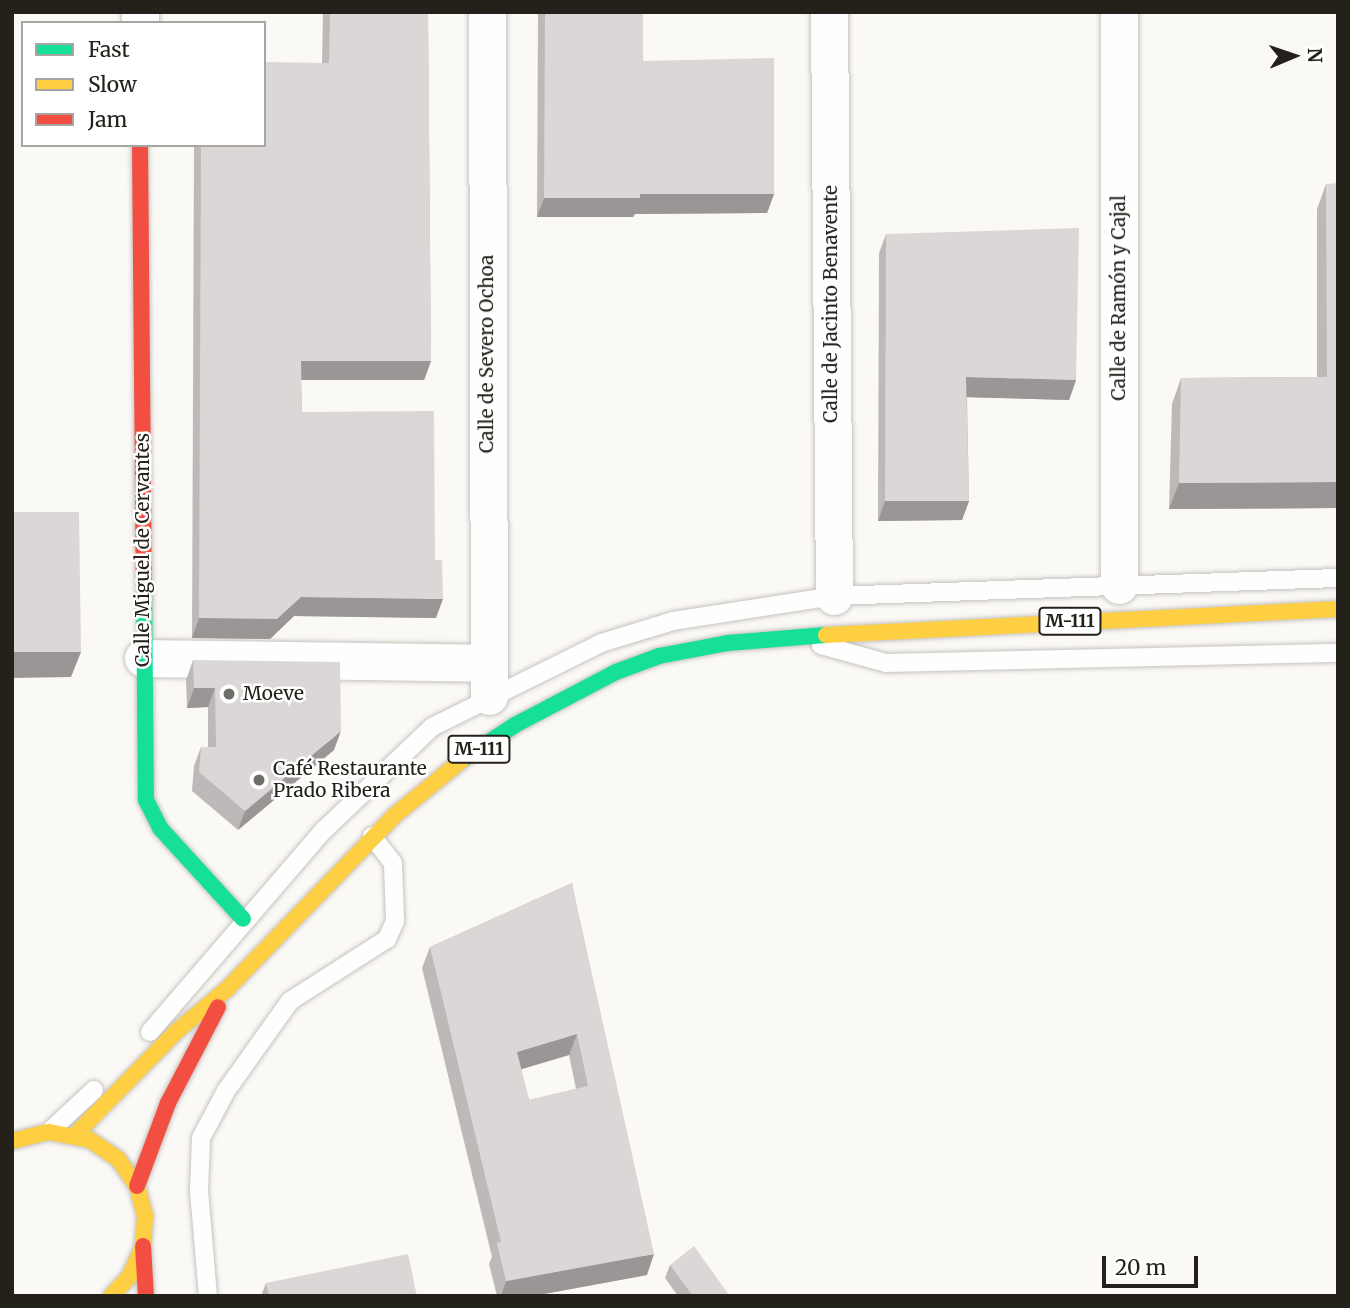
<!DOCTYPE html>
<html>
<head>
<meta charset="utf-8">
<style>
  body { margin:0 }
  #map { position:relative; width:1350px; height:1308px; overflow:hidden; background:#fbf9f6; font-family:Merriweather,serif }
  div>[style] { position:absolute }
  [style*='--x'] { left:calc(var(--x)*1px); top:calc(var(--y)*1px); width:calc(var(--w)*1px); rotate:calc(var(--a)*1deg) }
  .roads { filter:drop-shadow(0 0 2px #c6c3be) drop-shadow(0 0 2px #c6c3be) }
  .lane>* { height:18px; margin:-9px; padding:0 9px; transform-origin:9px; border-radius:9px; background:#fefefe }
  .street>* { height:37px; margin:-18.5px; padding:0 18.5px; transform-origin:18.5px; border-radius:18.5px; background:#fefefe }
  .fast>* { height:16px; margin:-8px; padding:0 8px; transform-origin:8px; border-radius:8px; background:#16e098 }
  .slow>* { height:16px; margin:-8px; padding:0 8px; transform-origin:8px; border-radius:8px; background:#ffcf43 }
  .jam>* { height:16px; margin:-8px; padding:0 8px; transform-origin:8px; border-radius:8px; background:#f24e42 }
  .wall>* { inset:0; background:#bdb9b9 }
  .shaded-wall>* { inset:0; background:#9a9696 }
  .building>* { inset:0; background:#dcd7d7 }
  .dots>* { width:19px; height:19px; translate:-50% -50%; box-sizing:border-box; border:4px solid #fff; border-radius:50% }
  span { translate:-50% -50%; white-space:nowrap; text-align:center; line-height:1.15; -webkit-text-stroke:5px #fff; paint-order:stroke }
  .shield-label span { padding:2px 5px; background:#fff; border:2px solid; border-radius:5px; -webkit-text-stroke-width:0 }
  .shield-label { font-size:18px; color:#24211a; font-weight:700 }
  .street-label { font-size:19px; color:#24211a }
  .poi-label { font-size:19px; color:#24211a }
  .left { translate:0 -50%; text-align:left }
  .frame { position:absolute; inset:0; border:14px solid #24211a; pointer-events:none }
  .legend { position:absolute; left:21px; top:21px; width:245px; height:126px; box-sizing:border-box; background:#fff; border:2px solid #a7a6a3; margin:0; padding:9px 12px; list-style:none; font-size:21px; color:#24211a }
  .legend li { display:flex; align-items:center; gap:14px; height:35px }
  .legend b { width:35px; border:2px solid #a7a6a3 }
  .north { position:absolute; left:1259px; top:21px; width:70px; height:70px; -webkit-text-stroke:5px #fff; paint-order:stroke; rotate:88deg; font-size:19px; font-weight:700; line-height:28px; text-align:center; color:#24211a }
  .north::after { content:''; display:block; margin:auto; width:24px; height:32px; background:#24211a; clip-path:polygon(50% 0,100% 100%,50% 72%,0 100%) }
  .scale { position:absolute; left:1102px; top:1256px; width:96px; height:32px; box-sizing:border-box; border:4px solid #24211a; border-top:0; padding-left:9px; font-size:21px; line-height:24px; white-space:nowrap; color:#24211a; -webkit-text-stroke:5px #fff; paint-order:stroke }
</style>
</head>
<body>
<div id="map">
  <div class="roads">
    <div class="lane">
      <div style="--x:821;--y:645;--w:67;--a:15.5"></div>
      <div style="--x:886;--y:663;--w:452;--a:-1.3"></div>
      <div style="--x:150;--y:1032;--w:267;--a:-49.3"></div>
      <div style="--x:324;--y:830;--w:149;--a:-43.6"></div>
      <div style="--x:432;--y:727;--w:189;--a:-26.4"></div>
      <div style="--x:601;--y:643;--w:75;--a:-17"></div>
      <div style="--x:673;--y:621;--w:163;--a:-8.8"></div>
      <div style="--x:834;--y:596;--w:504;--a:-2.05"></div>
      <div style="--x:50;--y:1131;--w:60;--a:-43"></div>
      <div style="--x:208;--y:1296;--w:105;--a:-94.9"></div>
      <div style="--x:199;--y:1191;--w:53;--a:-87.8"></div>
      <div style="--x:201;--y:1138;--w:53;--a:-62"></div>
      <div style="--x:226;--y:1091;--w:110;--a:-54.6"></div>
      <div style="--x:290;--y:1001;--w:115;--a:-32.6"></div>
      <div style="--x:387;--y:939;--w:20;--a:-66"></div>
      <div style="--x:395;--y:921;--w:58;--a:-92"></div>
      <div style="--x:393;--y:863;--w:34;--a:-128"></div>
    </div>
    <div class="street">
      <div style="--x:140;--y:12;--w:11;--a:90"></div>
      <div style="--x:487;--y:12;--w:684;--a:89.83"></div>
      <div style="--x:829;--y:12;--w:584;--a:89.51"></div>
      <div style="--x:1119;--y:585;--w:573;--a:-90"></div>
      <div style="--x:143;--y:658;--w:344;--a:0.8"></div>
    </div>
    <div class="fast">
      <div style="--x:144;--y:578;--w:222;--a:89.5"></div>
      <div style="--x:146;--y:800;--w:31;--a:63"></div>
      <div style="--x:160;--y:828;--w:123;--a:47.6"></div>
      <div style="--x:462;--y:760;--w:64;--a:-33.4"></div>
      <div style="--x:515;--y:725;--w:114;--a:-27.7"></div>
      <div style="--x:616;--y:672;--w:46;--a:-20.4"></div>
      <div style="--x:659;--y:656;--w:70;--a:-10.7"></div>
      <div style="--x:728;--y:643;--w:98;--a:-4.7"></div>
    </div>
    <div class="slow">
      <div style="--x:826;--y:635;--w:513;--a:-2.91"></div>
      <div style="--x:75;--y:1135;--w:146;--a:-45.6"></div>
      <div style="--x:177;--y:1031;--w:67;--a:-40.1"></div>
      <div style="--x:228;--y:988;--w:240;--a:-46"></div>
      <div style="--x:395;--y:815;--w:87;--a:-39.4"></div>
      <div style="--x:12;--y:1141;--w:38;--a:-14"></div>
      <div style="--x:49;--y:1132;--w:42;--a:11"></div>
      <div style="--x:90;--y:1140;--w:34;--a:34"></div>
      <div style="--x:118;--y:1159;--w:33;--a:55"></div>
      <div style="--x:137;--y:1186;--w:31;--a:75"></div>
      <div style="--x:145;--y:1216;--w:30;--a:94"></div>
      <div style="--x:143;--y:1246;--w:34;--a:114"></div>
      <div style="--x:129;--y:1277;--w:26;--a:133"></div>
    </div>
    <div class="jam">
      <div style="--x:140;--y:145;--w:433;--a:89.5"></div>
      <div style="--x:137;--y:1186;--w:89;--a:-69.5"></div>
      <div style="--x:168;--y:1103;--w:108;--a:-62.5"></div>
      <div style="--x:143;--y:1246;--w:50;--a:86.6"></div>
    </div>
  </div>
  <div class="wall">
    <div style="clip-path:polygon(323px 12px,428px 12px,431px 361px,424px 380px,301px 380px,302px 412px,436px 618px,294px 616px,270px 639px,192px 638px,194px 145px,264px 145px,322px 63px)"></div>
    <div style="clip-path:polygon(538px 12px,643px 12px,643px 61px,774px 194px,767px 213px,635px 214px,633px 217px,537px 217px)"></div>
    <div style="clip-path:polygon(1326px 184px,1338px 508px,1169px 509px,1172px 404px,1181px 378px,1317px 377px,1317px 209px)"></div>
    <div style="clip-path:polygon(886px 234px,1076px 380px,1069px 400px,967px 397px,969px 501px,962px 520px,878px 521px,879px 253px)"></div>
    <div style="clip-path:polygon(193px 660px,334px 750px,238px 830px,192px 791px,194px 766px,201px 747px,208px 747px,208px 707px,187px 708px,186px 680px)"></div>
    <div style="clip-path:polygon(evenodd,572px 883px,647px 1275px,533px 1296px,497px 1296px,489px 1264px,492px 1257px,422px 968px,430px 947px,572px 883px,569px 1055px,576px 1089px,529px 1100px,521px 1069px,569px 1055px)"></div>
    <div style="clip-path:polygon(670px 1265px,728px 1296px,678px 1296px,665px 1278px)"></div>
    <div style="clip-path:polygon(266px 1283px,417px 1296px,261px 1296px)"></div>
  </div>
  <div class="shaded-wall">
    <div style="clip-path:polygon(640px 194px,774px 194px,767px 213px,635px 214px,633px 217px,537px 217px,544px 198px)"></div>
    <div style="clip-path:polygon(301px 361px,431px 361px,424px 380px,294px 380px)"></div>
    <div style="clip-path:polygon(966px 377px,1076px 380px,1069px 400px,959px 397px)"></div>
    <div style="clip-path:polygon(1338px 482px,1338px 508px,1169px 509px,1179px 483px)"></div>
    <div style="clip-path:polygon(885px 501px,969px 501px,962px 520px,878px 521px)"></div>
    <div style="clip-path:polygon(301px 597px,443px 599px,436px 618px,294px 616px,270px 639px,192px 638px,199px 618px)"></div>
    <div style="clip-path:polygon(12px 652px,81px 652px,71px 677px,12px 678px)"></div>
    <div style="clip-path:polygon(194px 688px,215px 688px,208px 707px,187px 708px)"></div>
    <div style="clip-path:polygon(341px 731px,334px 750px,238px 830px,245px 811px)"></div>
    <div style="clip-path:polygon(577px 1034px,569px 1055px,509px 1073px,517px 1052px)"></div>
    <div style="clip-path:polygon(654px 1254px,647px 1275px,533px 1296px,501px 1296px,506px 1281px)"></div>
  </div>
  <div class="building">
    <div style="clip-path:polygon(330px 12px,428px 12px,431px 361px,301px 361px,302px 412px,434px 411px,435px 560px,442px 560px,443px 599px,301px 597px,277px 619px,199px 618px,201px 145px,264px 145px,264px 62px,329px 63px)"></div>
    <div style="clip-path:polygon(545px 12px,643px 12px,643px 61px,774px 58px,774px 194px,640px 194px,640px 198px,544px 198px)"></div>
    <div style="clip-path:polygon(1338px 183px,1338px 482px,1179px 483px,1181px 378px,1327px 377px,1326px 184px)"></div>
    <div style="clip-path:polygon(1079px 228px,1076px 380px,966px 377px,969px 501px,885px 501px,886px 234px)"></div>
    <div style="clip-path:polygon(12px 512px,79px 512px,81px 652px,12px 652px)"></div>
    <div style="clip-path:polygon(193px 660px,340px 662px,341px 731px,245px 811px,199px 772px,201px 747px,216px 747px,215px 688px,194px 688px)"></div>
    <div style="clip-path:polygon(evenodd,572px 883px,654px 1254px,506px 1281px,497px 1243px,501px 1242px,430px 947px,572px 883px,577px 1034px,588px 1086px,529px 1100px,517px 1052px,577px 1034px)"></div>
    <div style="clip-path:polygon(694px 1246px,729px 1295px,728px 1296px,693px 1296px,670px 1265px)"></div>
    <div style="clip-path:polygon(408px 1254px,417px 1296px,269px 1296px,266px 1283px)"></div>
  </div>
  <div class="dots">
    <div style="left:229px;top:694px;background:#6f6d67"></div>
    <div style="left:259px;top:780px;background:#6f6d67"></div>
  </div>
  <div class="shield-label">
    <span style="left:1070px;top:621px">M-111</span>
    <span style="left:479px;top:749px">M-111</span>
  </div>
  <div class="street-label">
    <span style="left:1119px;top:298px;rotate:-90deg">Calle de Ramón y Cajal</span>
    <span style="left:831px;top:304px;rotate:-90deg">Calle de Jacinto Benavente</span>
    <span style="left:487px;top:354px;rotate:-90deg">Calle de Severo Ochoa</span>
    <span style="left:143px;top:550px;rotate:-90deg">Calle Miguel de Cervantes</span>
  </div>
  <div class="poi-label">
    <span class="left" style="left:243px;top:694px">Moeve</span>
    <span class="left" style="left:273px;top:780px">Café Restaurante<br>Prado Ribera</span>
  </div>
  <div class="frame"></div>
  <ul class="legend">
  <li><b style="height:9px;background:#16e098"></b>Fast</li>
  <li><b style="height:9px;background:#ffcf43"></b>Slow</li>
  <li><b style="height:9px;background:#f24e42"></b>Jam</li>
  </ul>
  <div class="north">N</div>
  <div class="scale">20 m</div>
</div>
</body>
</html>
